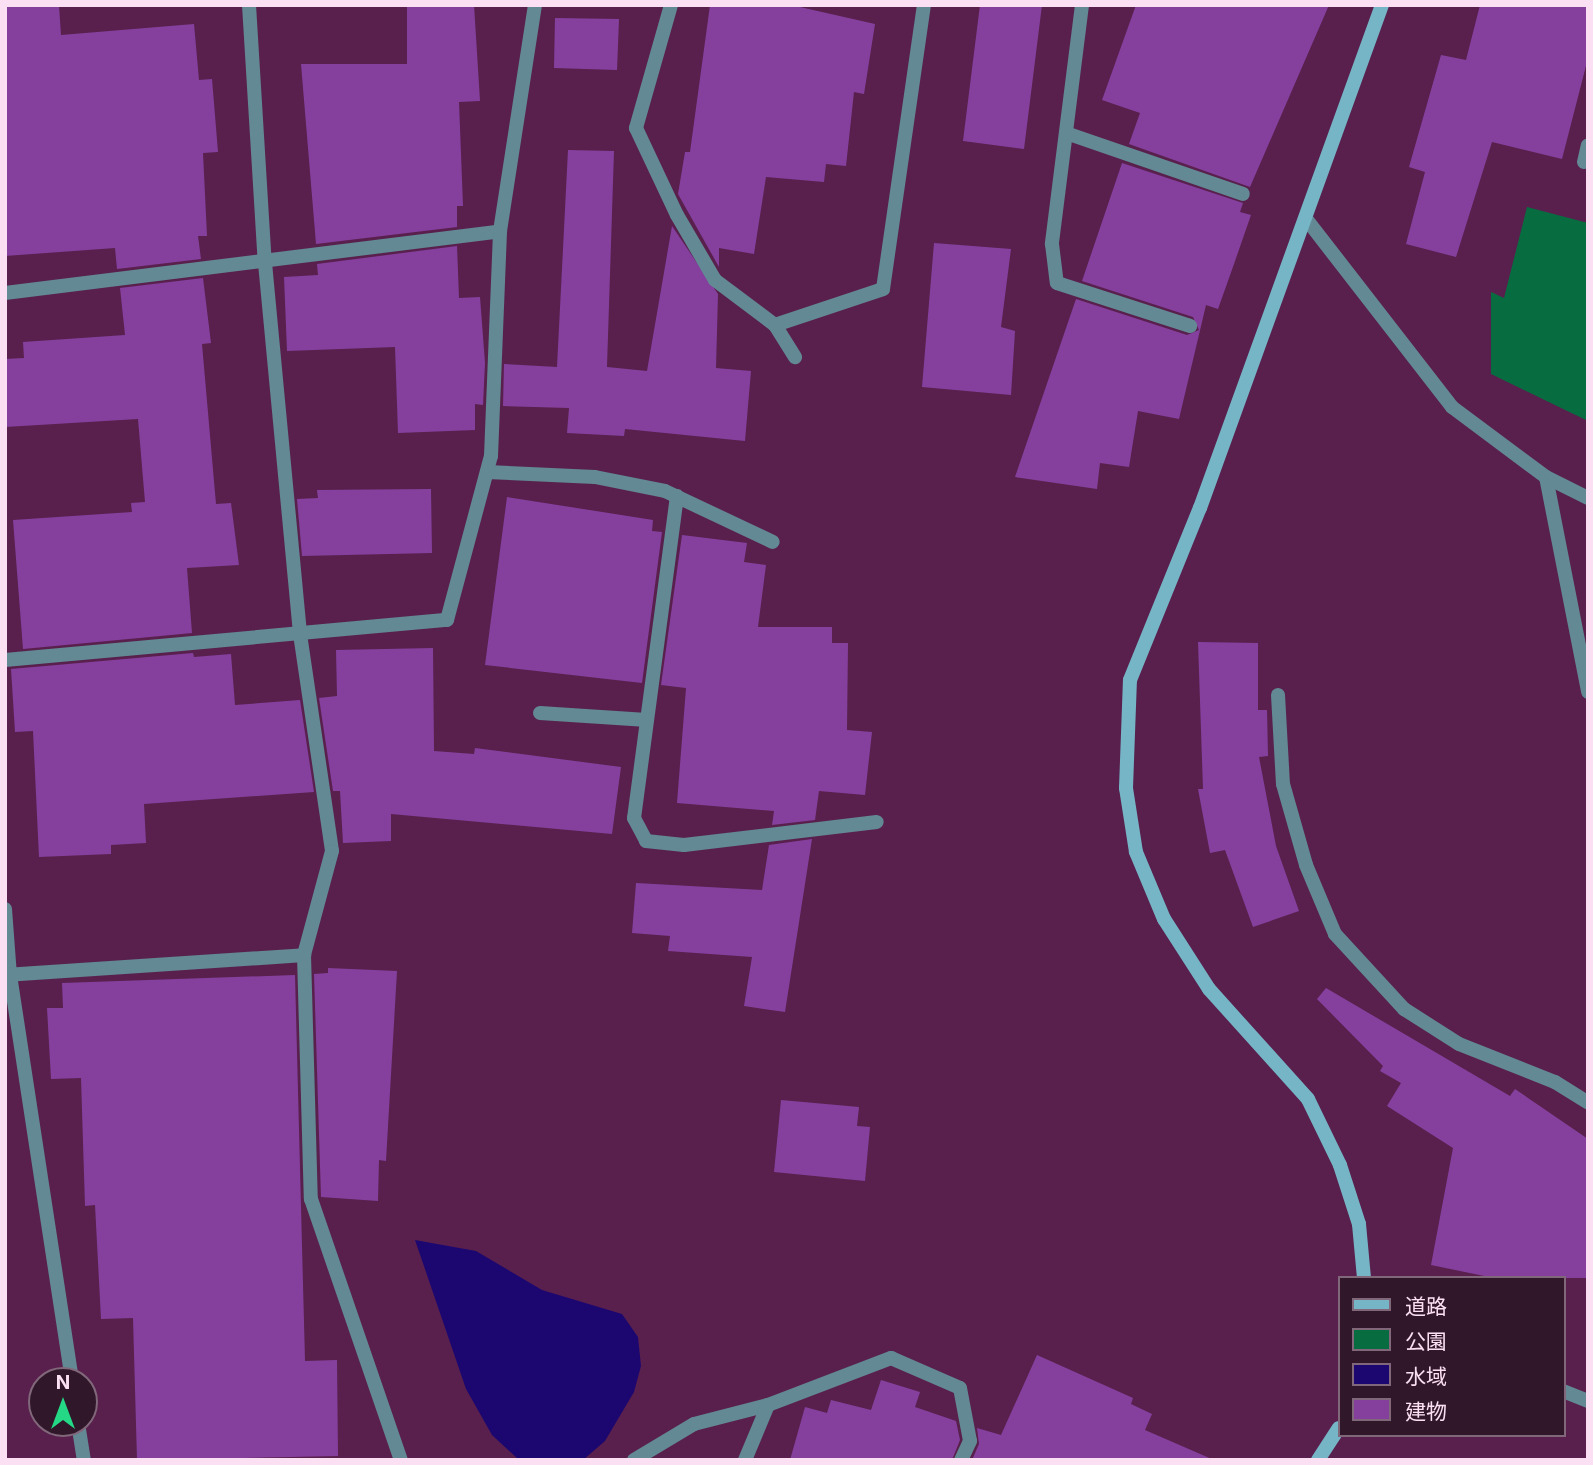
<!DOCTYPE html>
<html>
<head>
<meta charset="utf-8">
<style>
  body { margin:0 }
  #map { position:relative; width:1593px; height:1465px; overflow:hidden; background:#59204d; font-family:Inter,"Noto Sans JP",sans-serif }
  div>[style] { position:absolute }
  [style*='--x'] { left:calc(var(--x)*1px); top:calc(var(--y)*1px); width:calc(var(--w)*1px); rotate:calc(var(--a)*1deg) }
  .green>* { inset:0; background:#076d40 }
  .water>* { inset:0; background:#1c0770 }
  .building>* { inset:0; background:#85409e }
  .lane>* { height:14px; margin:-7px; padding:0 7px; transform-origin:7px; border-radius:7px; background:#628994 }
  .street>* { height:14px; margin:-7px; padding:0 7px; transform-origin:7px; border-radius:7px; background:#628994 }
  .secondary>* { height:14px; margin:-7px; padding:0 7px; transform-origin:7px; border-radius:7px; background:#75b5c6 }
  span { translate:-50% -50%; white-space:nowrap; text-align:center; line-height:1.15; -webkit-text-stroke:5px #30172a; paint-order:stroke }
  .frame { position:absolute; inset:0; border:7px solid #fbdff3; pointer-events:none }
  .legend { position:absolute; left:1338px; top:1276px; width:228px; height:161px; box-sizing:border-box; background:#30172a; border:2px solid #81677a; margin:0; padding:9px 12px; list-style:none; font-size:21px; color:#fbdff3 }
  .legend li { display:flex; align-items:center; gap:14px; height:35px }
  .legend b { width:35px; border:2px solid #81677a }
  .north { position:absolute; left:28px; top:1367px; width:70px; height:70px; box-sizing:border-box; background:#30172a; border:2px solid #81677a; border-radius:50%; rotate:0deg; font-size:19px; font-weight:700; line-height:28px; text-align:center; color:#fbdff3 }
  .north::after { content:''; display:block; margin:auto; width:24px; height:32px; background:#24d886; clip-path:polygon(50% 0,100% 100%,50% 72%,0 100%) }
</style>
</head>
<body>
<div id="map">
  <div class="green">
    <div style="clip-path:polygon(1527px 207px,1588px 223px,1588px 421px,1491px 374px,1491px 292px,1504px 298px)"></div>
  </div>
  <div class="water">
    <div style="clip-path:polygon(415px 1240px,476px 1251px,542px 1290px,622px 1314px,638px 1337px,641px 1366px,634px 1392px,605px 1441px,583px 1460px,519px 1460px,492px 1435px,466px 1389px)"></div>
  </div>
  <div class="building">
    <div style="clip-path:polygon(5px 5px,59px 5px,61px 35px,194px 24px,199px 80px,212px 79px,218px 152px,203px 153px,207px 236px,198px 236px,201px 259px,117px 269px,115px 248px,5px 256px)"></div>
    <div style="clip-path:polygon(407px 5px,474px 5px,480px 101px,459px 102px,463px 206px,457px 206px,457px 227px,316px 244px,301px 64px,407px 64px)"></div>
    <div style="clip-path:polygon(710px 5px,791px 5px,875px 24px,864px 94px,854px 92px,846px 166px,826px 164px,824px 182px,766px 177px,754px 254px,719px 248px,719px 267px,678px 194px,685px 152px,690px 152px)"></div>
    <div style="clip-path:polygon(980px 5px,1042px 5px,1024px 149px,963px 141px)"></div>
    <div style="clip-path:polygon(1136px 5px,1329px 5px,1250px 187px,1129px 144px,1140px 113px,1102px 100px)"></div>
    <div style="clip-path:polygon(1480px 5px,1588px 5px,1588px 58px,1562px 159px,1492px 142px,1456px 257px,1406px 244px,1425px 172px,1409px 167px,1441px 55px,1466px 60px)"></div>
    <div style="clip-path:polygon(555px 18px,619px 19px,617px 70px,554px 68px)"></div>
    <div style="clip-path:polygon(568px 150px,614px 151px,607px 367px,647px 371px,672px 226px,718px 294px,716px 368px,751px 371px,745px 441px,625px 429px,624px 436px,567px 433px,569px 408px,503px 406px,504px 364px,557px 367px)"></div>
    <div style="clip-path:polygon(1122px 163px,1243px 203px,1240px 212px,1251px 215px,1234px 264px,1218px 309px,1206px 305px,1179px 419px,1138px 411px,1129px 467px,1100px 463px,1097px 489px,1015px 477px,1076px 299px,1187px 335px,1199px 330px,1193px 317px,1082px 281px)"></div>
    <div style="clip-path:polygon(934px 243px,1011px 249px,1001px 327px,1015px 331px,1011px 395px,922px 387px)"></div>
    <div style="clip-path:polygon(457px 246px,459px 298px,480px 297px,485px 363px,483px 405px,475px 404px,475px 430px,398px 433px,395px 347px,287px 351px,284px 277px,318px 275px,317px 264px)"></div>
    <div style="clip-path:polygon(203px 278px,211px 343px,202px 344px,216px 504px,231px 503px,239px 565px,187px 568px,192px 633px,23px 649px,13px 520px,132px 512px,131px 503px,145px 502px,138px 419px,5px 427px,5px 359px,24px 358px,23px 342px,125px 335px,120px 288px)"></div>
    <div style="clip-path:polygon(431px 489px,432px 553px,302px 556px,297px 499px,318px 498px,317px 490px)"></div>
    <div style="clip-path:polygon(507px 497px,653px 520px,652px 531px,662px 532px,642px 683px,485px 665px)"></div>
    <div style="clip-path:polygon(682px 535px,747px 543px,744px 562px,766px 565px,758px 627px,832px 627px,832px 643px,848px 643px,847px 730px,872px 732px,865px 795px,819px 791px,815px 820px,772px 825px,774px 811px,677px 803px,686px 688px,661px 685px)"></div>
    <div style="clip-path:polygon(1198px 642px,1258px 643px,1258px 710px,1267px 710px,1268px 756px,1259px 757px,1276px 846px,1299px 911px,1253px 927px,1225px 850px,1210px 853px,1198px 789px,1203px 789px)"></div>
    <div style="clip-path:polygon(433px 648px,434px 751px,474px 754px,475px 748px,621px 767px,612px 834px,391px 814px,391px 841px,343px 843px,340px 791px,333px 791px,319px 698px,337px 696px,336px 650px)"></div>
    <div style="clip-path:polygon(193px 653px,194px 657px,231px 654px,235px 705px,300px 700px,314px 792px,144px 804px,146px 843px,111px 845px,111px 854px,39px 857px,33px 731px,15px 732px,11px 669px)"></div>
    <div style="clip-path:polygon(812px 839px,785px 1012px,744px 1006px,752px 957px,668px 951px,670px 936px,632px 933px,636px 883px,762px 890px,769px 845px)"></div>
    <div style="clip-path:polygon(328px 968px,397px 971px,386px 1161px,379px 1160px,378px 1201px,321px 1197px,314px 974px,328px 973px)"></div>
    <div style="clip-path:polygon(295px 975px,305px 1361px,337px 1360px,338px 1456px,137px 1460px,133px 1318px,101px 1319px,95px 1205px,85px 1206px,81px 1078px,51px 1079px,47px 1008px,63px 1008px,62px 983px)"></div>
    <div style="clip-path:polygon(1326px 988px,1510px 1096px,1515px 1089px,1588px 1139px,1588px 1278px,1494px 1278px,1431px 1265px,1453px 1148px,1387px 1106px,1401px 1083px,1380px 1071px,1383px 1066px,1317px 999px)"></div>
    <div style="clip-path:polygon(781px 1100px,859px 1107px,857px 1126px,870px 1127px,865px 1181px,774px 1172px)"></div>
    <div style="clip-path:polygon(1037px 1355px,1133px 1398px,1131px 1404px,1152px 1414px,1145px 1430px,1214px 1460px,972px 1460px,979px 1444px,977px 1428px,1001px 1435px)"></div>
    <div style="clip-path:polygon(881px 1380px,920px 1392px,915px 1407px,956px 1421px,960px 1440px,952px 1460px,790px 1460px,805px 1407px,827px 1413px,831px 1400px,871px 1410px)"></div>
  </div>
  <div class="lane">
    <div style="--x:1082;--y:5;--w:241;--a:97.2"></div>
    <div style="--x:1052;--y:244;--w:39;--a:83"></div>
    <div style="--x:1057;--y:283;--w:140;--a:17.9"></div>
    <div style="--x:1066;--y:133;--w:187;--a:19"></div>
    <div style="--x:1584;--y:162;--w:17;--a:-77"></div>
    <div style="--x:775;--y:325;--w:114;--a:-18.4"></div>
    <div style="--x:883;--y:289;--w:287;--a:-81.8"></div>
    <div style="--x:487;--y:472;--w:108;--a:2.7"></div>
    <div style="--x:595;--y:477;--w:71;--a:11.3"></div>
    <div style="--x:665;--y:491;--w:119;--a:25.3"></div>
    <div style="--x:677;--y:496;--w:325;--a:97.6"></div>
    <div style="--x:634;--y:818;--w:26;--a:62"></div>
    <div style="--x:646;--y:841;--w:38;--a:6"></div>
    <div style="--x:684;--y:845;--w:194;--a:-6.8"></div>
    <div style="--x:540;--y:713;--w:107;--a:3.7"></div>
    <div style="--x:1563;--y:1391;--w:27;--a:22"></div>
    <div style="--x:634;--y:1460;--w:70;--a:-31"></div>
    <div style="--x:694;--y:1424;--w:76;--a:-14.4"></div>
  </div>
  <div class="street">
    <div style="--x:249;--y:5;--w:258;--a:86.5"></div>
    <div style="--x:265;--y:263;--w:373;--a:84.6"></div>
    <div style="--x:300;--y:634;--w:219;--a:81.6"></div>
    <div style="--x:332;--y:851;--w:108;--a:105.1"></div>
    <div style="--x:304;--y:955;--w:244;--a:88.4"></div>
    <div style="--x:311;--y:1199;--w:276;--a:71"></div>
    <div style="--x:671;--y:5;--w:128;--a:105.9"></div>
    <div style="--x:636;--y:128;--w:96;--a:64.8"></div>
    <div style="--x:677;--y:215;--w:75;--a:59.7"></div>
    <div style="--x:715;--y:280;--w:75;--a:36.9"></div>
    <div style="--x:775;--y:325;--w:38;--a:58"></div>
    <div style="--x:1307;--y:220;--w:237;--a:52.2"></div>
    <div style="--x:1452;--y:407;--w:117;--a:36.7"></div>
    <div style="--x:1546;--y:477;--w:47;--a:26.6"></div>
    <div style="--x:5;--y:293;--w:499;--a:-7.1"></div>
    <div style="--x:1546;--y:477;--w:219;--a:78.9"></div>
    <div style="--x:5;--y:660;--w:444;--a:-5.2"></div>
    <div style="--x:447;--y:620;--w:170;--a:-75"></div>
    <div style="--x:491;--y:456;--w:225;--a:-87.7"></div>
    <div style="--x:500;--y:231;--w:229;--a:-81.2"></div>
    <div style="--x:1278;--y:695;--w:89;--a:86.8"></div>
    <div style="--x:1283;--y:784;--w:84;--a:74.1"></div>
    <div style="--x:1306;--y:865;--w:75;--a:67.2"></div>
    <div style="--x:1335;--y:934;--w:102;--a:47.4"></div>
    <div style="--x:1404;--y:1009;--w:65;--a:32.5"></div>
    <div style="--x:1459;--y:1044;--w:103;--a:21.6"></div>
    <div style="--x:1555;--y:1082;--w:39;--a:32"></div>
    <div style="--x:5;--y:909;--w:66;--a:85.7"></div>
    <div style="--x:10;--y:975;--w:411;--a:81.3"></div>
    <div style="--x:5;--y:975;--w:300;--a:-3.8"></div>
    <div style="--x:78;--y:1423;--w:37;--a:81"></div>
    <div style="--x:745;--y:1460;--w:60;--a:-67.3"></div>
    <div style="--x:768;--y:1405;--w:132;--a:-20.9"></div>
    <div style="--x:891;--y:1358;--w:75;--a:23.5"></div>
    <div style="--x:960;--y:1388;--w:54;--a:79.3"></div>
    <div style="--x:970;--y:1441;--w:21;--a:115"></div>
  </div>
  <div class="secondary">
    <div style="--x:1364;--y:1278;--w:54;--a:-95.3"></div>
    <div style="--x:1359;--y:1224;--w:62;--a:-107.9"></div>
    <div style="--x:1340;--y:1165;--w:73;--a:-115.9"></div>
    <div style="--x:1308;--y:1099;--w:148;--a:-132"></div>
    <div style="--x:1209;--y:989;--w:83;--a:-122.7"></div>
    <div style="--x:1164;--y:919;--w:73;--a:-112.7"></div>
    <div style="--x:1136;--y:852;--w:65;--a:-98.9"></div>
    <div style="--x:1126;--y:788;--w:108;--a:-87.9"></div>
    <div style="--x:1130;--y:680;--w:186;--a:-67.9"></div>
    <div style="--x:1200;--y:508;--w:535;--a:-70.11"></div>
    <div style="--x:1318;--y:1460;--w:38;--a:-57"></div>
  </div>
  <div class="frame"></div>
  <ul class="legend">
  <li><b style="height:9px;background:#75b5c6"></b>道路</li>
  <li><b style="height:19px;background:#076d40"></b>公園</li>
  <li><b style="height:19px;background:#1c0770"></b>水域</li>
  <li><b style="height:19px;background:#85409e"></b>建物</li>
  </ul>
  <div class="north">N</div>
</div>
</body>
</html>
